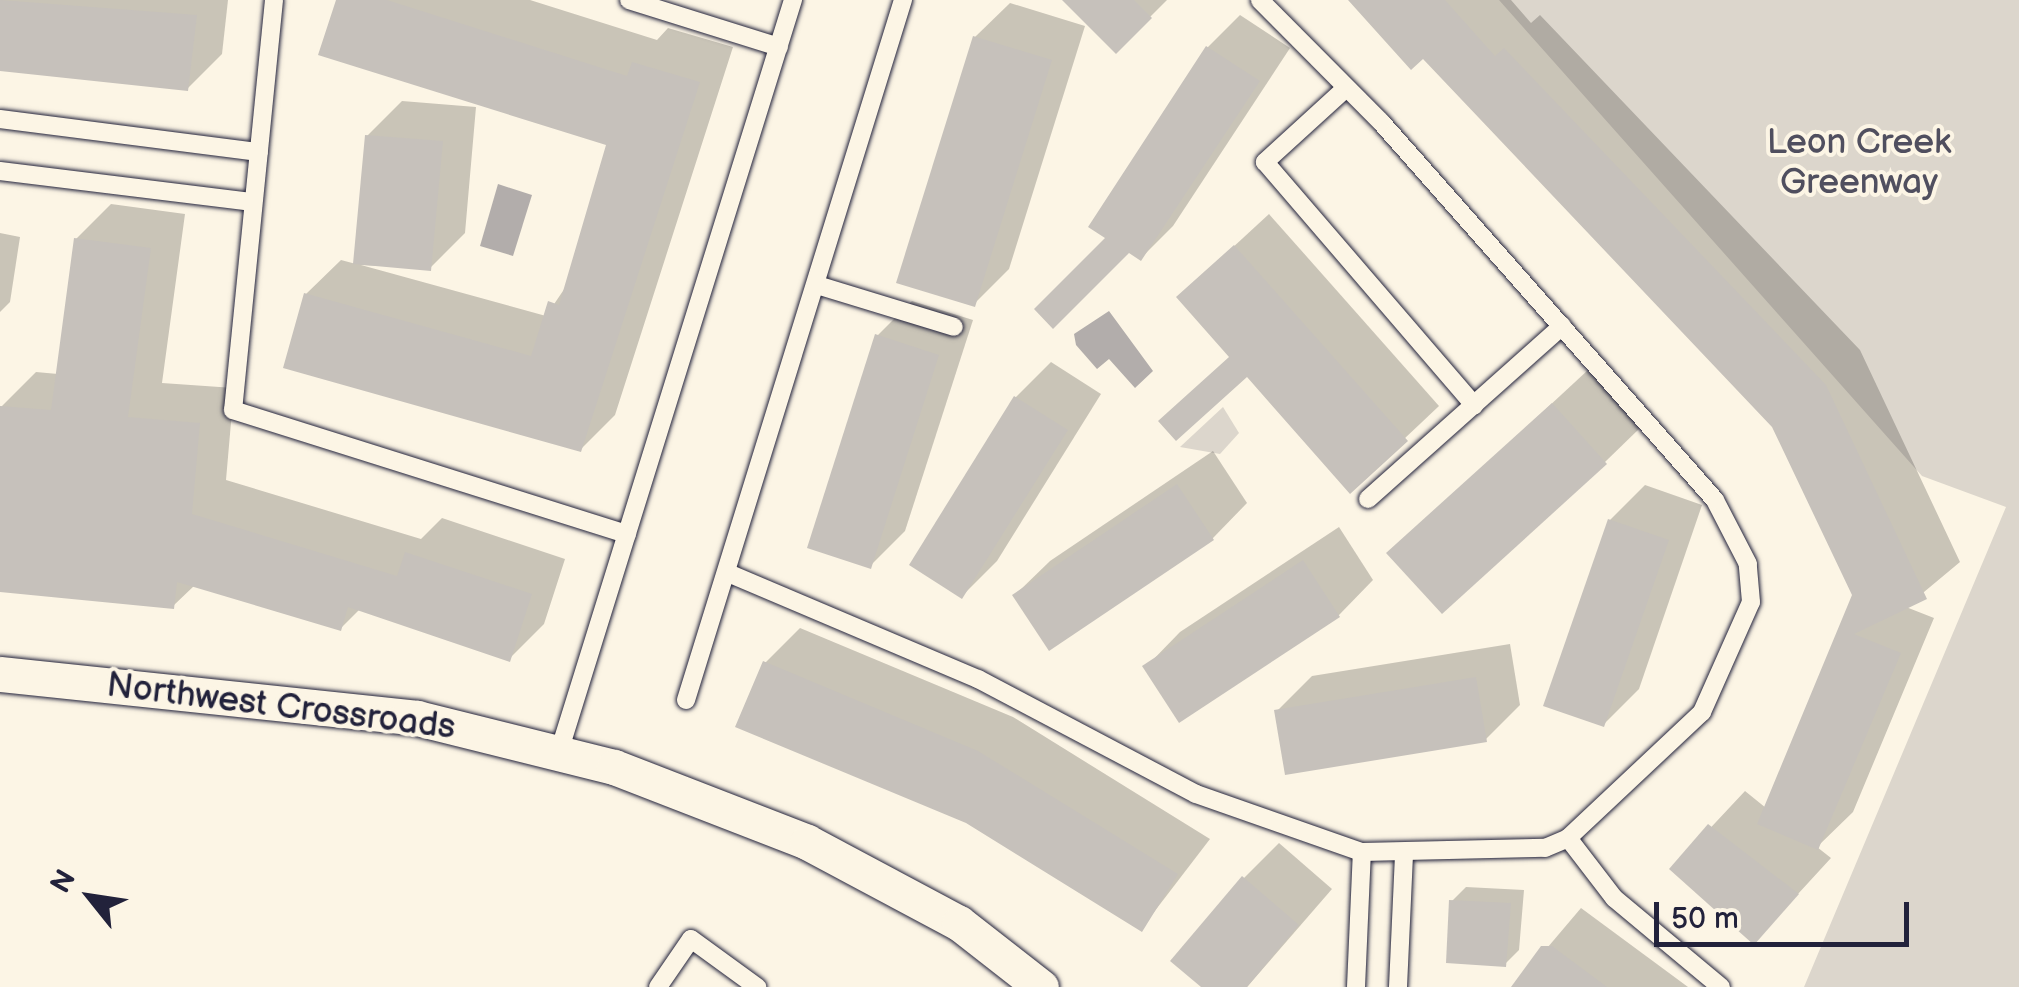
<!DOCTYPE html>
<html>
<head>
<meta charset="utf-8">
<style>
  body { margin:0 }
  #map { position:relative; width:2019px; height:987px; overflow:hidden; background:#fcf5e5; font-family:"Balsamiq Sans",sans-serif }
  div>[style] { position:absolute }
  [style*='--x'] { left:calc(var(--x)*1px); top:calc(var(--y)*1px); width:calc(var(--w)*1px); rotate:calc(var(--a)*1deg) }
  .green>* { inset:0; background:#dcd6cc }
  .water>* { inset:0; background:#b2adab }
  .shadow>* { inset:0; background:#0003 }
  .building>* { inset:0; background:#c6c1bb }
  .roads { filter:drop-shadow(0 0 2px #22223b) drop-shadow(0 0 2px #22223b) }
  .lane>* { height:18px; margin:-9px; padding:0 9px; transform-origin:9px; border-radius:9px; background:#fcf5e5 }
  .street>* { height:35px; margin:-17.5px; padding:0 17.5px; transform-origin:17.5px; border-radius:17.5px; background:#fcf5e5 }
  span { translate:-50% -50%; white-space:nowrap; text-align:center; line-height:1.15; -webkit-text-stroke:8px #fcf5e5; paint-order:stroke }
  .park-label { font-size:35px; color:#504f5f }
  .street-label { font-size:35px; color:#22223b }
  .north { position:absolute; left:40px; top:847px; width:100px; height:100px; -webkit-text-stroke:8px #fcf5e5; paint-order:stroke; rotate:300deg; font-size:28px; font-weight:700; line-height:40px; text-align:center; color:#22223b }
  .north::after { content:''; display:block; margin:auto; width:35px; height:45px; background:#22223b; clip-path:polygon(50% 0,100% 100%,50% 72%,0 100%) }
  .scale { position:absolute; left:1654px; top:902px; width:255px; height:45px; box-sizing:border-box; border:5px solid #22223b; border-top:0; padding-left:12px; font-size:30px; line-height:35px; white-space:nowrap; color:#22223b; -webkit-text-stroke:8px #fcf5e5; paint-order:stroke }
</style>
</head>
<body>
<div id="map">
  <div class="green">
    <div style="clip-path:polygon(1499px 0,2019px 0,2019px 987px,1804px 987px,2006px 507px,1922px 476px)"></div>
    <div style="clip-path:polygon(1223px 407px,1239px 433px,1220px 454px,1180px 447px)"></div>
  </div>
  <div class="water">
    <div style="clip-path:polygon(498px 184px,532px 195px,513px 256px,480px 246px)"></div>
    <div style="clip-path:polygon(1109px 311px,1153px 371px,1135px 388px,1109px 359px,1097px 369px,1076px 345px,1074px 334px)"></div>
  </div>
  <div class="shadow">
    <div style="clip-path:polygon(0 0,228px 0,222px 54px,188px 88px,0 69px)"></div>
    <div style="clip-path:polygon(339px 0,530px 0,657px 40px,668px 28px,733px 47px,615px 415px,580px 450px,306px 294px,341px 260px,356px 264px,367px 136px,402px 101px,476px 107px,465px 233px,430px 268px,361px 265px,546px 316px,567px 285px,610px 144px)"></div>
    <div style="clip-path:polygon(1066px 0,1167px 0,1116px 51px)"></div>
    <div style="clip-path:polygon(1352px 0,1511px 0,1531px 23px,1540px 15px,1860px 350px,1960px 562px,1906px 607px,1934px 618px,1853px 812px,1817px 847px,1831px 858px,1754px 942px,1672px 869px,1745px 791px,1766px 808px,1855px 595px,1774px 426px,1423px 55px)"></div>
    <div style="clip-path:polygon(1010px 3px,1085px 26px,1009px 269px,974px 304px,975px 37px)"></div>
    <div style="clip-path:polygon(1240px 15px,1290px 48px,1173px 226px,1141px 258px,1109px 237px,1208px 47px)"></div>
    <div style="clip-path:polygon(111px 204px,185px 214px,162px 383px,234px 388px,226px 480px,421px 539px,442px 518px,565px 559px,544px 624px,509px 659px,360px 609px,340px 629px,195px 585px,173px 606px,0 590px,1px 407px,36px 372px,58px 374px,76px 239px)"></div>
    <div style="clip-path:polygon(1269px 214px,1439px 406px,1350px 490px,1179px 297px)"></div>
    <div style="clip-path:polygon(0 233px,20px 237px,10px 302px,0 312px)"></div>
    <div style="clip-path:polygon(912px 301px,973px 320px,905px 531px,870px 566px,877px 336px)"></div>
    <div style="clip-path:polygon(1051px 362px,1101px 394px,997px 561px,962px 596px,912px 564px,1016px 397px)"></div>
    <div style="clip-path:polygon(1588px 370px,1640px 428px,1605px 462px,1390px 553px)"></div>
    <div style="clip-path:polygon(1213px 451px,1247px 503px,1213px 538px,1049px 647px,1015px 595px,1050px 561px)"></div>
    <div style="clip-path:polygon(1645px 485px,1702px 505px,1639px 689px,1604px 724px,1610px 520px)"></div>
    <div style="clip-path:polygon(1339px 527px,1373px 580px,1339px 615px,1180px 720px,1146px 667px,1180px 632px)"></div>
    <div style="clip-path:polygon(800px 628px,1013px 717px,1210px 839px,1141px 929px,765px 663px)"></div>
    <div style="clip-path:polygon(1510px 644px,1520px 705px,1485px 740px,1277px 711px,1312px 676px)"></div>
    <div style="clip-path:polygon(1279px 843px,1332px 889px,1247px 987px,1205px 987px,1244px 878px)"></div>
    <div style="clip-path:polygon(1466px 887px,1524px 890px,1519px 950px,1505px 964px,1452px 901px)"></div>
    <div style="clip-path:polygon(1581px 908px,1688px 987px,1514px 987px)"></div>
  </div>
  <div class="building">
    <div style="clip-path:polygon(0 0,197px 15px,188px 91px,0 71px)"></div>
    <div style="clip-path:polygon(336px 0,387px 0,627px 76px,632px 62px,700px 82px,581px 452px,283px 368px,304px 293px,531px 356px,548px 301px,559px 305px,606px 145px,318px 55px)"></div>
    <div style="clip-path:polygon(1062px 0,1134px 0,1152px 18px,1116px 54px)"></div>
    <div style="clip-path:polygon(1348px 0,1445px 0,1495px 56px,1504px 48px,1826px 385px,1927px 599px,1854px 634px,1901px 653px,1818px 850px,1757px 824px,1852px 595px,1772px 427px,1423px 59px,1411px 70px)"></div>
    <div style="clip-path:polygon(973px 36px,1052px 60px,975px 307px,896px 283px)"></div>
    <div style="clip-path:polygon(1206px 46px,1260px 81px,1141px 261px,1129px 253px,1053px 329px,1034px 309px,1105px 238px,1088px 227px)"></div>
    <div style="clip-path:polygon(365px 135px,443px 141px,431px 271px,353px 264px)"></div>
    <div style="clip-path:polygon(74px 238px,151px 248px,128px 417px,200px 423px,192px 514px,397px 576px,405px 552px,532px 594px,510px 662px,348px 607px,341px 631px,177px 582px,174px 609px,0 592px,0 406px,51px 410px)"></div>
    <div style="clip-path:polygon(1234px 245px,1408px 441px,1350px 494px,1247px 377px,1176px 441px,1158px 421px,1229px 357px,1176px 297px)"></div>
    <div style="clip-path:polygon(875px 334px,939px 355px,871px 569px,807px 548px)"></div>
    <div style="clip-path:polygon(1014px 396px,1068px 430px,962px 599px,909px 565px)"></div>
    <div style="clip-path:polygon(1552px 403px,1607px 464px,1442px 614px,1386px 553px)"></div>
    <div style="clip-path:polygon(1177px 484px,1214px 540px,1049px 651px,1012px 595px)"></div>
    <div style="clip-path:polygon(1608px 519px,1669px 540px,1604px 727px,1543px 706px)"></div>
    <div style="clip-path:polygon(1303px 560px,1340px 617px,1179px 723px,1142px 666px)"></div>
    <div style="clip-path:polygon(763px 661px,978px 751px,1178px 874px,1142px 932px,966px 823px,735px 727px)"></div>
    <div style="clip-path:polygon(1476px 677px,1487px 742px,1285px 775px,1274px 710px)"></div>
    <div style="clip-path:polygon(1708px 824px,1799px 894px,1754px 945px,1669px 869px)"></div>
    <div style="clip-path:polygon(1242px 876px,1299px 925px,1247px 987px,1201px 987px,1170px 961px)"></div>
    <div style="clip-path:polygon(1449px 900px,1511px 903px,1506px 967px,1446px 963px)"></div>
    <div style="clip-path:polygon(1541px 946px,1552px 946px,1607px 987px,1511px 987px)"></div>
  </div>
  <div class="roads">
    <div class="lane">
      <div style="--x:274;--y:0;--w:412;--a:95.7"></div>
      <div style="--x:233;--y:410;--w:413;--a:17.5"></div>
      <div style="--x:629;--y:0;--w:157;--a:17.4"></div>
      <div style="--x:1346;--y:88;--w:110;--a:137.6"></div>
      <div style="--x:1265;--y:162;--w:321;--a:49.3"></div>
      <div style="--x:0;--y:119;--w:261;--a:7.3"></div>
      <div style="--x:0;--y:171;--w:255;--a:7"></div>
      <div style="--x:817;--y:285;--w:143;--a:17"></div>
      <div style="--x:1368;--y:499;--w:260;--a:-41.7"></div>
      <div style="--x:728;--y:573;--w:272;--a:23"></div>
      <div style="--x:978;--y:679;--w:246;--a:27.8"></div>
      <div style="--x:1196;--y:794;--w:176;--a:19.3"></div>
      <div style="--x:1362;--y:852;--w:183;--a:-1.3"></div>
      <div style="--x:1545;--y:848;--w:25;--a:-23"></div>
      <div style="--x:1568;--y:838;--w:184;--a:-43.2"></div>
      <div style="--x:1702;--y:712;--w:120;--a:-66"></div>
      <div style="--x:1751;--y:602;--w:38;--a:-95"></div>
      <div style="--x:1748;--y:564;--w:72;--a:-117.3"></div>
      <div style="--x:1715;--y:500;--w:504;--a:-131.46"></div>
      <div style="--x:1381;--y:122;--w:172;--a:-134.8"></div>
      <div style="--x:686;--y:700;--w:733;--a:-72.78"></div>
      <div style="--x:559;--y:752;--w:788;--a:-72.72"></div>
      <div style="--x:1568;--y:838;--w:76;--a:52.5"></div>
      <div style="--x:1614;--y:898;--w:139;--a:39.8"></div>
      <div style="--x:658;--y:987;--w:58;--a:-55.5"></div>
      <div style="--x:691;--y:939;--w:82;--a:36"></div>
      <div style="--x:1356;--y:987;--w:135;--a:-87.5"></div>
      <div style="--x:1398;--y:987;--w:130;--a:-87.4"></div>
    </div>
    <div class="street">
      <div style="--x:0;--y:674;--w:419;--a:6"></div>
      <div style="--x:417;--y:718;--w:203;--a:14"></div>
      <div style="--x:614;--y:767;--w:207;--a:21.2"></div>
      <div style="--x:807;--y:842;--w:172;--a:28.1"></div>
      <div style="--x:959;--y:923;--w:104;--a:38"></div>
    </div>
  </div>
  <div class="park-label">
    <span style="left:1859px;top:163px">Leon Creek<br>Greenway</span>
  </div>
  <div class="street-label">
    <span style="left:281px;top:707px;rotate:7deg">Northwest Crossroads</span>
  </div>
  <div class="north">N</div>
  <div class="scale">50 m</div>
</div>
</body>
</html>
